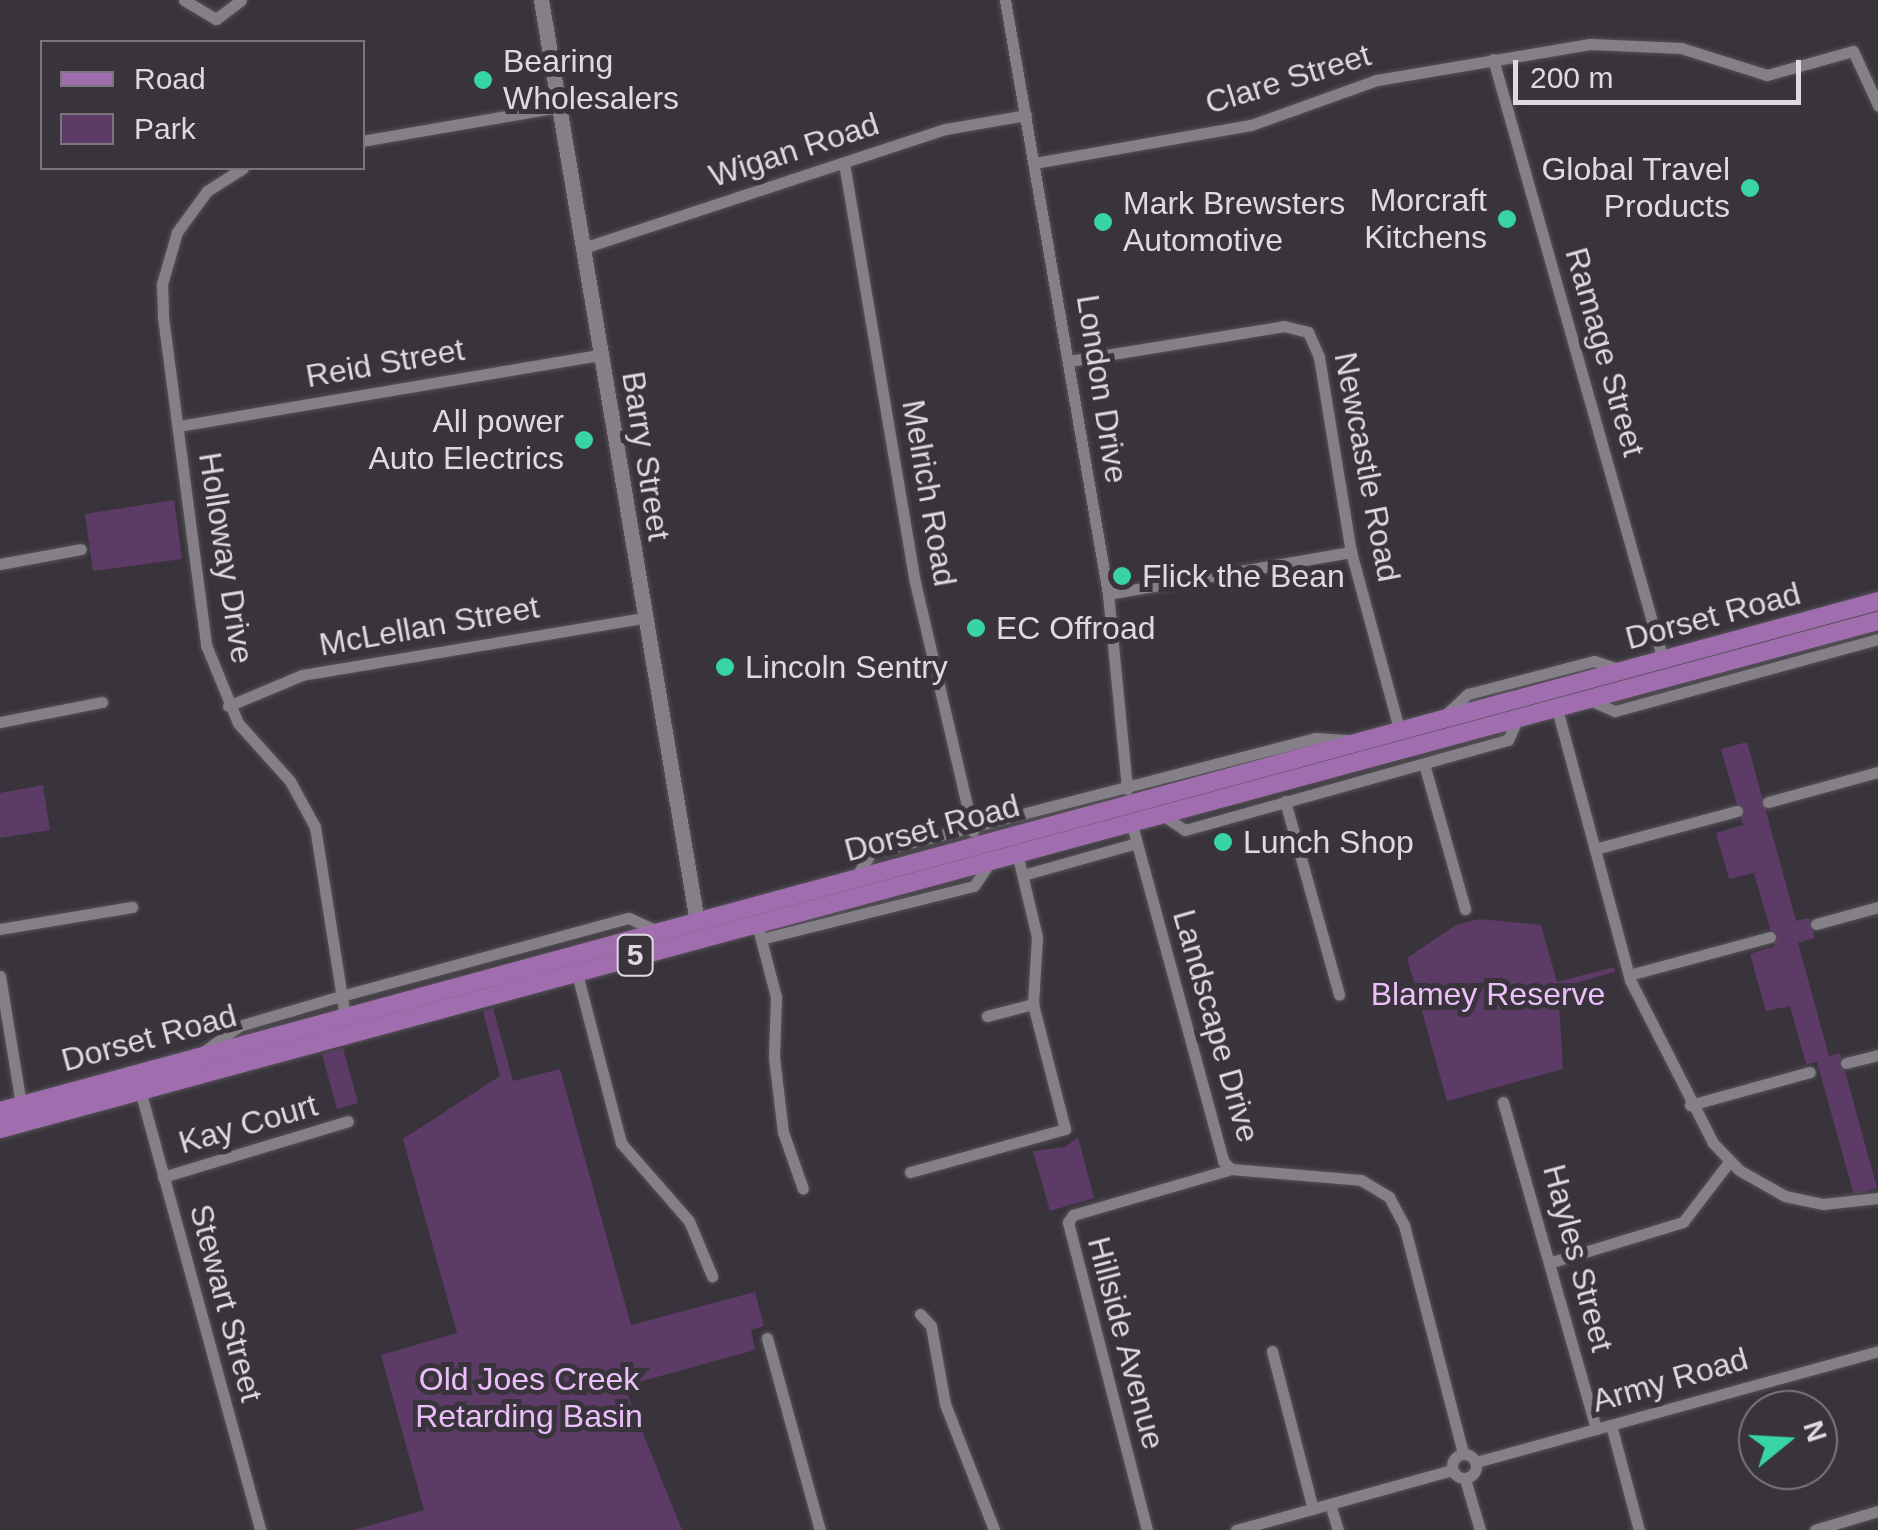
<!DOCTYPE html>
<html>
<head>
<meta charset="utf-8">
<style>
  body { margin:0 }
  #map { position:relative; width:1878px; height:1530px; overflow:hidden; background:#39343b; font-family:Helvetica,sans-serif }
  div>[style] { position:absolute }
  [style*='--x'] { left:calc(var(--x)*1px); top:calc(var(--y)*1px); width:calc(var(--w)*1px); rotate:calc(var(--a)*1deg) }
  .green>* { inset:0; background:#5d3b67 }
  .roads { filter:drop-shadow(0 0 2px #555157) drop-shadow(0 0 2px #555157) }
  .street>* { height:11px; margin:-5.5px; padding:0 5.5px; transform-origin:5.5px; border-radius:5.5px; background:#858087 }
  .street>.ring { margin:-5.5px; padding:0; box-sizing:content-box; background:none; border:11px solid #858087; border-radius:50% }
  .secondary>* { height:15px; margin:-7.5px; padding:0 7.5px; transform-origin:7.5px; border-radius:7.5px; background:#858087 }
  .primary>* { height:18px; margin:-9px; padding:0 9px; transform-origin:9px; border-radius:9px; background:#a06daf }
  .dots>* { width:28px; height:28px; translate:-50% -50%; box-sizing:border-box; border:5px solid #39343b; border-radius:50% }
  span { translate:-50% -50%; white-space:nowrap; text-align:center; line-height:1.15; -webkit-text-stroke:10px #39343b; paint-order:stroke }
  .shield-label span { padding:2px 8px; background:#39343b; border:2px solid; border-radius:8px; -webkit-text-stroke-width:0 }
  .shield-label { font-size:30px; color:#dedade; font-weight:700 }
  .poi-label { font-size:32px; color:#dedade }
  .left { translate:0 -50%; text-align:left }
  .right { translate:-100% -50%; text-align:right }
  .street-label { font-size:32px; color:#dedade }
  .park-label { font-size:32px; color:#ebbff9 }
  .legend { position:absolute; left:40px; top:40px; width:325px; height:130px; box-sizing:border-box; background:#39343b; border:2px solid #7b767c; margin:0; padding:12px 18px; list-style:none; font-size:30px; color:#dedade }
  .legend li { display:flex; align-items:center; gap:20px; height:50px }
  .legend b { width:50px; border:2px solid #7b767c }
  .north { position:absolute; left:1738px; top:1390px; width:100px; height:100px; box-sizing:border-box; background:#39343b; border:2px solid #7b767c; border-radius:50%; rotate:72deg; font-size:28px; font-weight:700; line-height:40px; text-align:center; color:#dedade }
  .north::after { content:''; display:block; margin:auto; width:35px; height:45px; background:#38d4a6; clip-path:polygon(50% 0,100% 100%,50% 72%,0 100%) }
  .scale { position:absolute; left:1513px; top:60px; width:288px; height:45px; box-sizing:border-box; border:5px solid #dedade; border-top:0; padding-left:12px; font-size:30px; line-height:35px; white-space:nowrap; color:#dedade; -webkit-text-stroke:8px #39343b; paint-order:stroke }
</style>
</head>
<body>
<div id="map">
  <div class="green">
    <div style="clip-path:polygon(174px 500px,182px 559px,93px 571px,85px 514px)"></div>
    <div style="clip-path:polygon(1747px 742px,1796px 921px,1809px 918px,1815px 938px,1798px 943px,1829px 1056px,1840px 1053px,1877px 1188px,1854px 1195px,1817px 1062px,1806px 1064px,1790px 1006px,1766px 1011px,1750px 954px,1775px 946px,1754px 873px,1729px 879px,1716px 833px,1743px 825px,1721px 749px)"></div>
    <div style="clip-path:polygon(43px 785px,50px 830px,0 838px,0 793px)"></div>
    <div style="clip-path:polygon(1479px 919px,1541px 925px,1557px 982px,1614px 967px,1615px 972px,1558px 988px,1563px 1069px,1447px 1101px,1407px 958px,1456px 925px)"></div>
    <div style="clip-path:polygon(493px 1008px,513px 1081px,560px 1069px,631px 1325px,755px 1292px,764px 1326px,751px 1330px,755px 1350px,624px 1386px,682px 1530px,354px 1530px,424px 1510px,381px 1355px,457px 1333px,403px 1139px,500px 1076px,483px 1011px)"></div>
    <div style="clip-path:polygon(343px 1048px,358px 1103px,337px 1109px,322px 1054px)"></div>
    <div style="clip-path:polygon(1078px 1137px,1094px 1198px,1050px 1211px,1033px 1151px,1065px 1147px)"></div>
  </div>
  <div class="roads">
    <div class="street">
      <div style="--x:184;--y:0;--w:37;--a:31"></div>
      <div style="--x:216;--y:19;--w:31;--a:-37"></div>
      <div style="--x:1005;--y:0;--w:603;--a:80.16"></div>
      <div style="--x:1108;--y:594;--w:196;--a:84.4"></div>
      <div style="--x:1493;--y:59;--w:625;--a:74.21"></div>
      <div style="--x:362;--y:141;--w:200;--a:-9.8"></div>
      <div style="--x:844;--y:163;--w:425;--a:80.4"></div>
      <div style="--x:915;--y:582;--w:256;--a:76.9"></div>
      <div style="--x:1035;--y:163;--w:219;--a:-10"></div>
      <div style="--x:1251;--y:125;--w:134;--a:-19.7"></div>
      <div style="--x:1377;--y:80;--w:216;--a:-9.6"></div>
      <div style="--x:1590;--y:44;--w:91;--a:2.5"></div>
      <div style="--x:1681;--y:48;--w:90;--a:17.4"></div>
      <div style="--x:1767;--y:75;--w:89;--a:-15.6"></div>
      <div style="--x:1853;--y:51;--w:60;--a:65.2"></div>
      <div style="--x:243;--y:168;--w:43;--a:147.4"></div>
      <div style="--x:207;--y:191;--w:51;--a:126.2"></div>
      <div style="--x:177;--y:232;--w:54;--a:106.1"></div>
      <div style="--x:162;--y:284;--w:33;--a:88"></div>
      <div style="--x:163;--y:317;--w:331;--a:82.5"></div>
      <div style="--x:206;--y:645;--w:84;--a:67.7"></div>
      <div style="--x:238;--y:723;--w:78;--a:48.1"></div>
      <div style="--x:290;--y:781;--w:52;--a:61.5"></div>
      <div style="--x:315;--y:827;--w:191;--a:81"></div>
      <div style="--x:583;--y:248;--w:382;--a:-18.2"></div>
      <div style="--x:946;--y:129;--w:81;--a:-9.9"></div>
      <div style="--x:1069;--y:361;--w:218;--a:-9.2"></div>
      <div style="--x:1284;--y:326;--w:25;--a:14"></div>
      <div style="--x:1308;--y:332;--w:27;--a:66"></div>
      <div style="--x:1319;--y:357;--w:198;--a:80.7"></div>
      <div style="--x:1351;--y:552;--w:187;--a:74.8"></div>
      <div style="--x:179;--y:426;--w:428;--a:-9.6"></div>
      <div style="--x:0;--y:564;--w:82;--a:-10.5"></div>
      <div style="--x:1108;--y:594;--w:247;--a:-9.8"></div>
      <div style="--x:1589;--y:700;--w:28;--a:23"></div>
      <div style="--x:1615;--y:711;--w:273;--a:-15.3"></div>
      <div style="--x:228;--y:706;--w:80;--a:-22.7"></div>
      <div style="--x:302;--y:675;--w:347;--a:-9.5"></div>
      <div style="--x:1557;--y:709;--w:281;--a:74.9"></div>
      <div style="--x:1630;--y:980;--w:183;--a:63"></div>
      <div style="--x:1713;--y:1143;--w:37;--a:46"></div>
      <div style="--x:1739;--y:1170;--w:53;--a:29.5"></div>
      <div style="--x:1785;--y:1196;--w:39;--a:12"></div>
      <div style="--x:1823;--y:1204;--w:55;--a:-6.2"></div>
      <div style="--x:1441;--y:719;--w:37;--a:-43"></div>
      <div style="--x:1468;--y:694;--w:130;--a:-14.7"></div>
      <div style="--x:1594;--y:661;--w:29;--a:18"></div>
      <div style="--x:0;--y:722;--w:104;--a:-11.1"></div>
      <div style="--x:1424;--y:764;--w:151;--a:74.2"></div>
      <div style="--x:1285;--y:801;--w:201;--a:74.4"></div>
      <div style="--x:1768;--y:802;--w:114;--a:-15.3"></div>
      <div style="--x:1164;--y:816;--w:25;--a:34"></div>
      <div style="--x:1185;--y:830;--w:335;--a:-15.6"></div>
      <div style="--x:1508;--y:740;--w:22;--a:-66"></div>
      <div style="--x:1132;--y:825;--w:348;--a:74.8"></div>
      <div style="--x:1223;--y:1161;--w:11;--a:45"></div>
      <div style="--x:1231;--y:1169;--w:130;--a:4.8"></div>
      <div style="--x:1361;--y:1180;--w:33;--a:31"></div>
      <div style="--x:1389;--y:1197;--w:32;--a:62"></div>
      <div style="--x:1404;--y:1225;--w:236;--a:75.5"></div>
      <div style="--x:1595;--y:849;--w:147;--a:-15"></div>
      <div style="--x:1023;--y:875;--w:118;--a:-15.7"></div>
      <div style="--x:854;--y:880;--w:32;--a:-58"></div>
      <div style="--x:871;--y:853;--w:459;--a:-14.5"></div>
      <div style="--x:1315;--y:738;--w:45;--a:3.8"></div>
      <div style="--x:757;--y:924;--w:75;--a:75.4"></div>
      <div style="--x:776;--y:997;--w:60;--a:91.9"></div>
      <div style="--x:774;--y:1057;--w:76;--a:83.2"></div>
      <div style="--x:783;--y:1132;--w:60;--a:70.7"></div>
      <div style="--x:1816;--y:924;--w:64;--a:-15.3"></div>
      <div style="--x:0;--y:929;--w:134;--a:-9.5"></div>
      <div style="--x:761;--y:939;--w:219;--a:-14"></div>
      <div style="--x:974;--y:886;--w:25;--a:-56"></div>
      <div style="--x:576;--y:970;--w:179;--a:75.4"></div>
      <div style="--x:621;--y:1143;--w:103;--a:48.9"></div>
      <div style="--x:689;--y:1221;--w:60;--a:67.3"></div>
      <div style="--x:1629;--y:975;--w:146;--a:-15.1"></div>
      <div style="--x:0;--y:976;--w:130;--a:80.7"></div>
      <div style="--x:987;--y:1016;--w:48;--a:-14.6"></div>
      <div style="--x:199;--y:1055;--w:49;--a:-35.9"></div>
      <div style="--x:239;--y:1026;--w:106;--a:-16.4"></div>
      <div style="--x:341;--y:996;--w:298;--a:-15.2"></div>
      <div style="--x:629;--y:918;--w:31;--a:25"></div>
      <div style="--x:1846;--y:1063;--w:33;--a:-14"></div>
      <div style="--x:140;--y:1090;--w:456;--a:74.7"></div>
      <div style="--x:1503;--y:1102;--w:340;--a:74.1"></div>
      <div style="--x:1690;--y:1105;--w:124;--a:-15.4"></div>
      <div style="--x:910;--y:1172;--w:161;--a:-15.5"></div>
      <div style="--x:1065;--y:1129;--w:129;--a:-104.4"></div>
      <div style="--x:1033;--y:1004;--w:67;--a:-86.6"></div>
      <div style="--x:1037;--y:937;--w:82;--a:-103.4"></div>
      <div style="--x:163;--y:1177;--w:193;--a:-16.8"></div>
      <div style="--x:1552;--y:1262;--w:137;--a:-17"></div>
      <div style="--x:1683;--y:1222;--w:76;--a:-52.5"></div>
      <div style="--x:920;--y:1314;--w:16;--a:47"></div>
      <div style="--x:931;--y:1326;--w:79;--a:79.8"></div>
      <div style="--x:945;--y:1404;--w:135;--a:68.7"></div>
      <div style="--x:767;--y:1338;--w:199;--a:74.6"></div>
      <div style="--x:1272;--y:1351;--w:163;--a:75.5"></div>
      <div style="--x:1611;--y:1425;--w:109;--a:75.1"></div>
      <div class="ring" style="left:1452px;top:1454px;width:13px;height:13px"></div>
      <div style="--x:1476;--y:1462;--w:417;--a:-15.4"></div>
      <div style="--x:1465;--y:1479;--w:53;--a:73.6"></div>
      <div style="--x:1330;--y:1504;--w:27;--a:73"></div>
      <div style="--x:1147;--y:1530;--w:318;--a:-104.4"></div>
      <div style="--x:1068;--y:1222;--w:9;--a:-54"></div>
      <div style="--x:1073;--y:1215;--w:165;--a:-16.2"></div>
      <div style="--x:1236;--y:1530;--w:224;--a:-15.5"></div>
      <div style="--x:1815;--y:1530;--w:66;--a:-16.8"></div>
    </div>
    <div class="secondary">
      <div style="--x:541;--y:0;--w:934;--a:80.39"></div>
    </div>
    <div class="primary">
      <div style="--x:0;--y:1111;--w:1946;--a:-15.19"></div>
      <div style="--x:0;--y:1129;--w:1945;--a:-15.14"></div>
    </div>
  </div>
  <div class="dots">
    <div style="left:483px;top:80px;background:#38d4a6"></div>
    <div style="left:1750px;top:188px;background:#38d4a6"></div>
    <div style="left:1507px;top:219px;background:#38d4a6"></div>
    <div style="left:1103px;top:222px;background:#38d4a6"></div>
    <div style="left:584px;top:440px;background:#38d4a6"></div>
    <div style="left:1122px;top:576px;background:#38d4a6"></div>
    <div style="left:976px;top:628px;background:#38d4a6"></div>
    <div style="left:725px;top:667px;background:#38d4a6"></div>
    <div style="left:1223px;top:842px;background:#38d4a6"></div>
  </div>
  <div class="shield-label">
    <span style="left:635px;top:955px">5</span>
  </div>
  <div class="poi-label">
    <span class="left" style="left:503px;top:80px">Bearing<br>Wholesalers</span>
    <span class="right" style="left:1730px;top:188px">Global Travel<br>Products</span>
    <span class="right" style="left:1487px;top:219px">Morcraft<br>Kitchens</span>
    <span class="left" style="left:1123px;top:222px">Mark Brewsters<br>Automotive</span>
    <span class="right" style="left:564px;top:440px">All power<br>Auto Electrics</span>
    <span class="left" style="left:1142px;top:576px">Flick the Bean</span>
    <span class="left" style="left:996px;top:628px">EC Offroad</span>
    <span class="left" style="left:745px;top:667px">Lincoln Sentry</span>
    <span class="left" style="left:1243px;top:842px">Lunch Shop</span>
  </div>
  <div class="street-label">
    <span style="left:1288px;top:79px;rotate:-17deg">Clare Street</span>
    <span style="left:794px;top:150px;rotate:-18deg">Wigan Road</span>
    <span style="left:1605px;top:352px;rotate:74deg">Ramage Street</span>
    <span style="left:385px;top:363px;rotate:-10deg">Reid Street</span>
    <span style="left:1102px;top:389px;rotate:81deg">London Drive</span>
    <span style="left:646px;top:456px;rotate:81deg">Barry Street</span>
    <span style="left:1367px;top:467px;rotate:79deg">Newcastle Road</span>
    <span style="left:929px;top:493px;rotate:80deg">Melrich Road</span>
    <span style="left:226px;top:558px;rotate:81deg">Holloway Drive</span>
    <span style="left:1713px;top:616px;rotate:-15deg">Dorset Road</span>
    <span style="left:429px;top:626px;rotate:-10deg">McLellan Street</span>
    <span style="left:932px;top:828px;rotate:-15deg">Dorset Road</span>
    <span style="left:1216px;top:1026px;rotate:74deg">Landscape Drive</span>
    <span style="left:149px;top:1038px;rotate:-15deg">Dorset Road</span>
    <span style="left:248px;top:1124px;rotate:-16deg">Kay Court</span>
    <span style="left:1578px;top:1258px;rotate:75deg">Hayles Street</span>
    <span style="left:226px;top:1303px;rotate:75deg">Stewart Street</span>
    <span style="left:1126px;top:1343px;rotate:75deg">Hillside Avenue</span>
    <span style="left:1670px;top:1380px;rotate:-16deg">Army Road</span>
  </div>
  <div class="park-label">
    <span style="left:1488px;top:994px">Blamey Reserve</span>
    <span style="left:529px;top:1398px">Old Joes Creek<br>Retarding Basin</span>
  </div>
  <ul class="legend">
  <li><b style="height:12px;background:#a06daf"></b>Road</li>
  <li><b style="height:28px;background:#5d3b67"></b>Park</li>
  </ul>
  <div class="north">N</div>
  <div class="scale">200 m</div>
</div>
</body>
</html>
